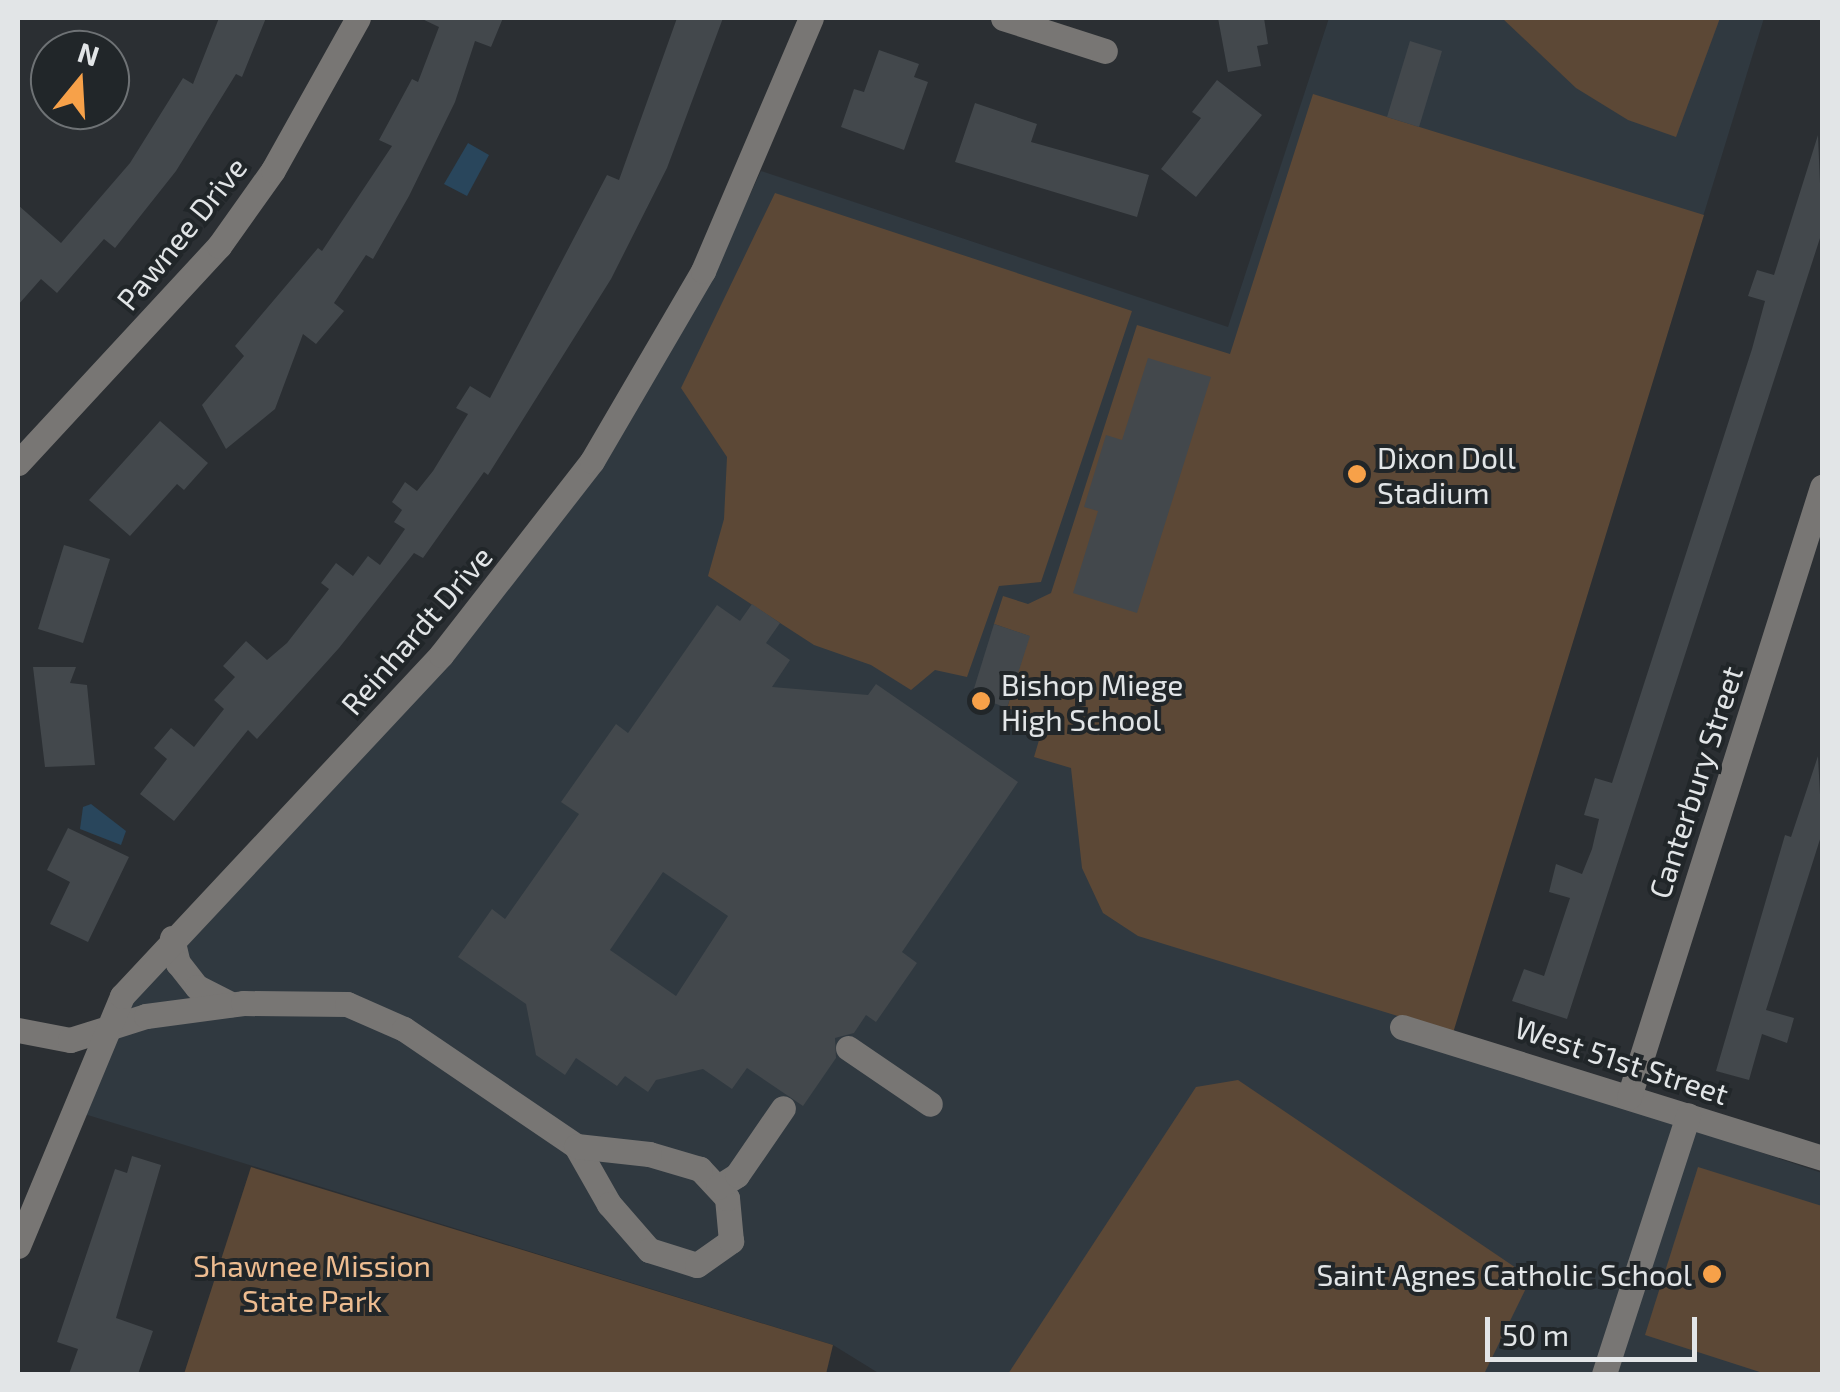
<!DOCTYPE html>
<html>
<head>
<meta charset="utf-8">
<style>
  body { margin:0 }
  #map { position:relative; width:1840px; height:1392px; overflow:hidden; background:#2b2f33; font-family:"Exo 2",sans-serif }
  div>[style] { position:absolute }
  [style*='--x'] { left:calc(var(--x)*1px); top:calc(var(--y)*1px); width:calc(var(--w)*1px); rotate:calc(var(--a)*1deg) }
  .built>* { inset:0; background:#303940 }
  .green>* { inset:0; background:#5c4836 }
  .water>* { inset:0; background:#29465c }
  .building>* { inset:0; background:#43484c }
  .minor>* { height:25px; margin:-12.5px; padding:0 12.5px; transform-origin:12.5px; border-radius:12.5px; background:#787674 }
  .dots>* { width:28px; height:28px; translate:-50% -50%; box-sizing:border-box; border:5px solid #212629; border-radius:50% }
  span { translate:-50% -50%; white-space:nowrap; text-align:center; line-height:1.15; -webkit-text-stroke:8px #212629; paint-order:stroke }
  .street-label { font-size:30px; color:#e2e5e7 }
  .poi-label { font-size:30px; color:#e2e5e7 }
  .left { translate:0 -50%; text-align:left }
  .right { translate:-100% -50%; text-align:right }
  .park-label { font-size:30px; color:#edbc90 }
  .frame { position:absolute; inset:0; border:20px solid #e2e5e7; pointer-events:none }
  .north { position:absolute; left:30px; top:30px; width:100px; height:100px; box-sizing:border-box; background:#212629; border:2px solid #6e7275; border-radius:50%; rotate:18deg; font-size:28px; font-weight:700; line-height:40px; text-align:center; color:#e2e5e7 }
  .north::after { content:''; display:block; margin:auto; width:35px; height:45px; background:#f7a149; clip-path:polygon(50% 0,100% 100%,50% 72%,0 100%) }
  .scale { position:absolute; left:1485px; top:1317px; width:212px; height:45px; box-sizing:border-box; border:5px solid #e2e5e7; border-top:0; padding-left:12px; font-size:30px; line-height:35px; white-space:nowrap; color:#e2e5e7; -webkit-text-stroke:8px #212629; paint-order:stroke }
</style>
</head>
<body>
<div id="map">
  <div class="built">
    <div style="clip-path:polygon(1329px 18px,1764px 18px,1448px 1047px,1822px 1173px,1822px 1374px,880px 1374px,833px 1345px,78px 1112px,132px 997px,469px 633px,716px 268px,761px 171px,1228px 327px)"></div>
  </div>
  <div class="green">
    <div style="clip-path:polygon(1502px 18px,1720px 18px,1676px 137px,1628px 120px,1576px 88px)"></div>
    <div style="clip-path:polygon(1313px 94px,1704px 215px,1453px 1033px,1138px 936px,1103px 913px,1082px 868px,1071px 768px,1034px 757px,1045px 720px,1007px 708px,1029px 636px,994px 624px,1003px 596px,1028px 604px,1051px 593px,1137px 325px,1230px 354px)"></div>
    <div style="clip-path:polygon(775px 193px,1132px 311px,1041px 582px,999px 586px,967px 677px,935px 670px,911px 690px,871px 665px,814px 645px,708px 576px,724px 519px,727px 457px,681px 388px)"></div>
    <div style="clip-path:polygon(1238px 1080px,1531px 1278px,1484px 1374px,1008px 1374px,1196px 1087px)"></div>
    <div style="clip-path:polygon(251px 1167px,833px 1345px,826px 1374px,184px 1374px)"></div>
    <div style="clip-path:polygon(1698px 1167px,1822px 1206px,1822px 1374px,1766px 1374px,1645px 1335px)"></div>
  </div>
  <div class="water">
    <div style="clip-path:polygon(468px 143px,489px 155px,467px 196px,444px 184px)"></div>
    <div style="clip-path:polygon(91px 804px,126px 831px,121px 845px,80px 829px,83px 807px)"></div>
  </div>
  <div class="building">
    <div style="clip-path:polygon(219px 18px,266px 18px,242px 77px,236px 74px,176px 171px,115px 248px,104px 239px,57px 293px,41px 279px,18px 305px,18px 205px,61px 243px,130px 163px,183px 78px,193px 84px)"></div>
    <div style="clip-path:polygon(420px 18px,503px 18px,491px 47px,475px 41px,455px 102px,409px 196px,373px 259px,366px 255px,334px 303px,344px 311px,316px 344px,303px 334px,275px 409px,226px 449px,202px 405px,244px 356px,235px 346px,318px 248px,322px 251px,392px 146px,379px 140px,412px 79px,418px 82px,439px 27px)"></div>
    <div style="clip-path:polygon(677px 18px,723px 18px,667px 168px,611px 279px,488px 475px,484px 472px,423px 558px,414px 553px,339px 648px,257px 739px,248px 730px,174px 821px,140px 794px,167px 759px,154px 748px,171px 728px,194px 747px,224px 709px,214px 700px,235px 677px,223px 666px,246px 641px,267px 660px,287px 643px,329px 589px,321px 583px,336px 563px,353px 576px,368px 556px,380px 565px,405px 529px,394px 522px,402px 510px,392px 502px,405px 482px,417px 491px,433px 471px,468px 414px,456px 408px,470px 386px,490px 398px,607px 175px,619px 180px)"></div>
    <div style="clip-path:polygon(1218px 18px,1264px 18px,1268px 44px,1257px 46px,1261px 66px,1228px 72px)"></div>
    <div style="clip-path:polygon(1410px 41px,1442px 51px,1419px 127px,1387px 117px)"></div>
    <div style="clip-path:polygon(879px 50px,919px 64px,914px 77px,928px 82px,904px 150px,841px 127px,854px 89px,864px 92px)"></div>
    <div style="clip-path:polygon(1217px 80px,1262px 115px,1196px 197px,1161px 169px,1201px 118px,1192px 112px)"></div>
    <div style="clip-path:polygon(975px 103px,1037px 124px,1031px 142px,1149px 175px,1137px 217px,955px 162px)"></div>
    <div style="clip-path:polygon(1818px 135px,1822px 232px,1567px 1019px,1512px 1001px,1524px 969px,1544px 976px,1570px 898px,1549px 892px,1556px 864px,1582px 874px,1592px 849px,1599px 819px,1584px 815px,1595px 778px,1612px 783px,1752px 349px,1765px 301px,1748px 296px,1757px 270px,1774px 275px)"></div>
    <div style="clip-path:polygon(1148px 358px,1211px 377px,1137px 613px,1073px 593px,1098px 511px,1084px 507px,1106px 435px,1122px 440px)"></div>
    <div style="clip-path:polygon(160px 421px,208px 463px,184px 490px,177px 484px,130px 536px,89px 500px)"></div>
    <div style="clip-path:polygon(64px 545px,110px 559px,83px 643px,38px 629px)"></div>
    <div style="clip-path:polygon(evenodd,752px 604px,780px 623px,766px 643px,790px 660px,772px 687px,868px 695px,876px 684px,1018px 782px,902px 952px,917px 963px,876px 1022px,866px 1015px,854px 1033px,835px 1038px,836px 1058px,803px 1106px,747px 1068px,732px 1089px,703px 1069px,656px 1080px,648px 1092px,625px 1076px,617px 1086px,576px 1058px,565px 1075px,536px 1055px,526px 1004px,458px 957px,492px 909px,505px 919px,579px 814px,561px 802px,616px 724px,628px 733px,717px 605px,740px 621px,752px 604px,663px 872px,728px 916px,676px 996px,610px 950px,663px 872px)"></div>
    <div style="clip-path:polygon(994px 624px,1030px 636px,1007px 708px,972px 695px)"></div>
    <div style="clip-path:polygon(33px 667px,76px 667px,70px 683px,87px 685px,95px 765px,45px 767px)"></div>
    <div style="clip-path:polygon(1818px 756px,1822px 833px,1766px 1010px,1794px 1018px,1787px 1043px,1762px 1034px,1749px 1080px,1716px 1071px,1785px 835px,1791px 837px)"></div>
    <div style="clip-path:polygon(68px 828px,129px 857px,88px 942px,50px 924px,70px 882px,47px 870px)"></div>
    <div style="clip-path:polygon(132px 1156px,161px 1165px,116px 1318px,153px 1331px,138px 1374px,69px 1374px,78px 1349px,57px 1342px,115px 1169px,127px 1173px)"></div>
  </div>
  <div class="minor">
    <div style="--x:1003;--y:18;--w:107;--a:17.9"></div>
    <div style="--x:18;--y:463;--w:296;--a:-47.2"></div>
    <div style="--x:219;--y:246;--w:93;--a:-54.6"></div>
    <div style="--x:273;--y:170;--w:174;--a:-60.8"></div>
    <div style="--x:172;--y:938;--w:26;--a:77"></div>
    <div style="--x:178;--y:963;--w:31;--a:52"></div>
    <div style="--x:197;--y:987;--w:38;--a:27"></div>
    <div style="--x:1402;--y:1027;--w:440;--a:17.3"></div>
    <div style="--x:18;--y:1030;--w:53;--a:10.9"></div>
    <div style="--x:70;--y:1040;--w:80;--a:-17.5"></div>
    <div style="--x:146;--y:1016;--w:98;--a:-7.6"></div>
    <div style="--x:243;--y:1003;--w:104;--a:0.6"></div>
    <div style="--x:347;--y:1004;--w:62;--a:23.7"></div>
    <div style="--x:404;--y:1029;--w:208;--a:34.2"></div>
    <div style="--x:576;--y:1146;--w:67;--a:60.4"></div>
    <div style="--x:609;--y:1204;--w:61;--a:49"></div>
    <div style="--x:649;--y:1250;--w:50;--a:17.4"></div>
    <div style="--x:697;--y:1265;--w:42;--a:-35.2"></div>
    <div style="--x:731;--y:1241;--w:43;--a:-95.3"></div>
    <div style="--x:727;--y:1198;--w:40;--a:-133"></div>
    <div style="--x:700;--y:1169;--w:53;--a:-163.6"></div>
    <div style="--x:649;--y:1154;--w:73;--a:-173.7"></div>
    <div style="--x:848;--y:1048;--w:99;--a:34.3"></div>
    <div style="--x:1629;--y:1097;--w:640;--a:-72.44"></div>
    <div style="--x:718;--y:1187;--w:22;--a:-32"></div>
    <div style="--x:737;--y:1175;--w:81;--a:-55.5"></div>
    <div style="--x:18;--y:1246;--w:271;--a:-67.4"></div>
    <div style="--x:122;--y:996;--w:467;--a:-46.9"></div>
    <div style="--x:441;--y:655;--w:246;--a:-52.1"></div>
    <div style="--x:592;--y:461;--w:220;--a:-59.7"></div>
    <div style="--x:703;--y:271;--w:275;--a:-66.9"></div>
    <div style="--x:1604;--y:1374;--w:272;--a:-72"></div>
  </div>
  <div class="dots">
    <div style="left:1357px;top:474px;background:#f7a149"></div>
    <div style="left:981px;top:701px;background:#f7a149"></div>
    <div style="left:1712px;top:1274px;background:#f7a149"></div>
  </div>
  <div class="street-label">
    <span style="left:181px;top:233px;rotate:-51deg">Pawnee Drive</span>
    <span style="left:416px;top:630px;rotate:-49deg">Reinhardt Drive</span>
    <span style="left:1695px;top:782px;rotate:-72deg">Canterbury Street</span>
    <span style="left:1622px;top:1060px;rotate:18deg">West 51st Street</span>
  </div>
  <div class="poi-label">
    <span class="left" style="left:1377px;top:474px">Dixon Doll<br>Stadium</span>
    <span class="left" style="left:1001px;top:701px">Bishop Miege<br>High School</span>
    <span class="right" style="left:1692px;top:1274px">Saint Agnes Catholic School</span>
  </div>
  <div class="park-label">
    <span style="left:312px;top:1282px">Shawnee Mission<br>State Park</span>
  </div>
  <div class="frame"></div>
  <div class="north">N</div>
  <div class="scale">50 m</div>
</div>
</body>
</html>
